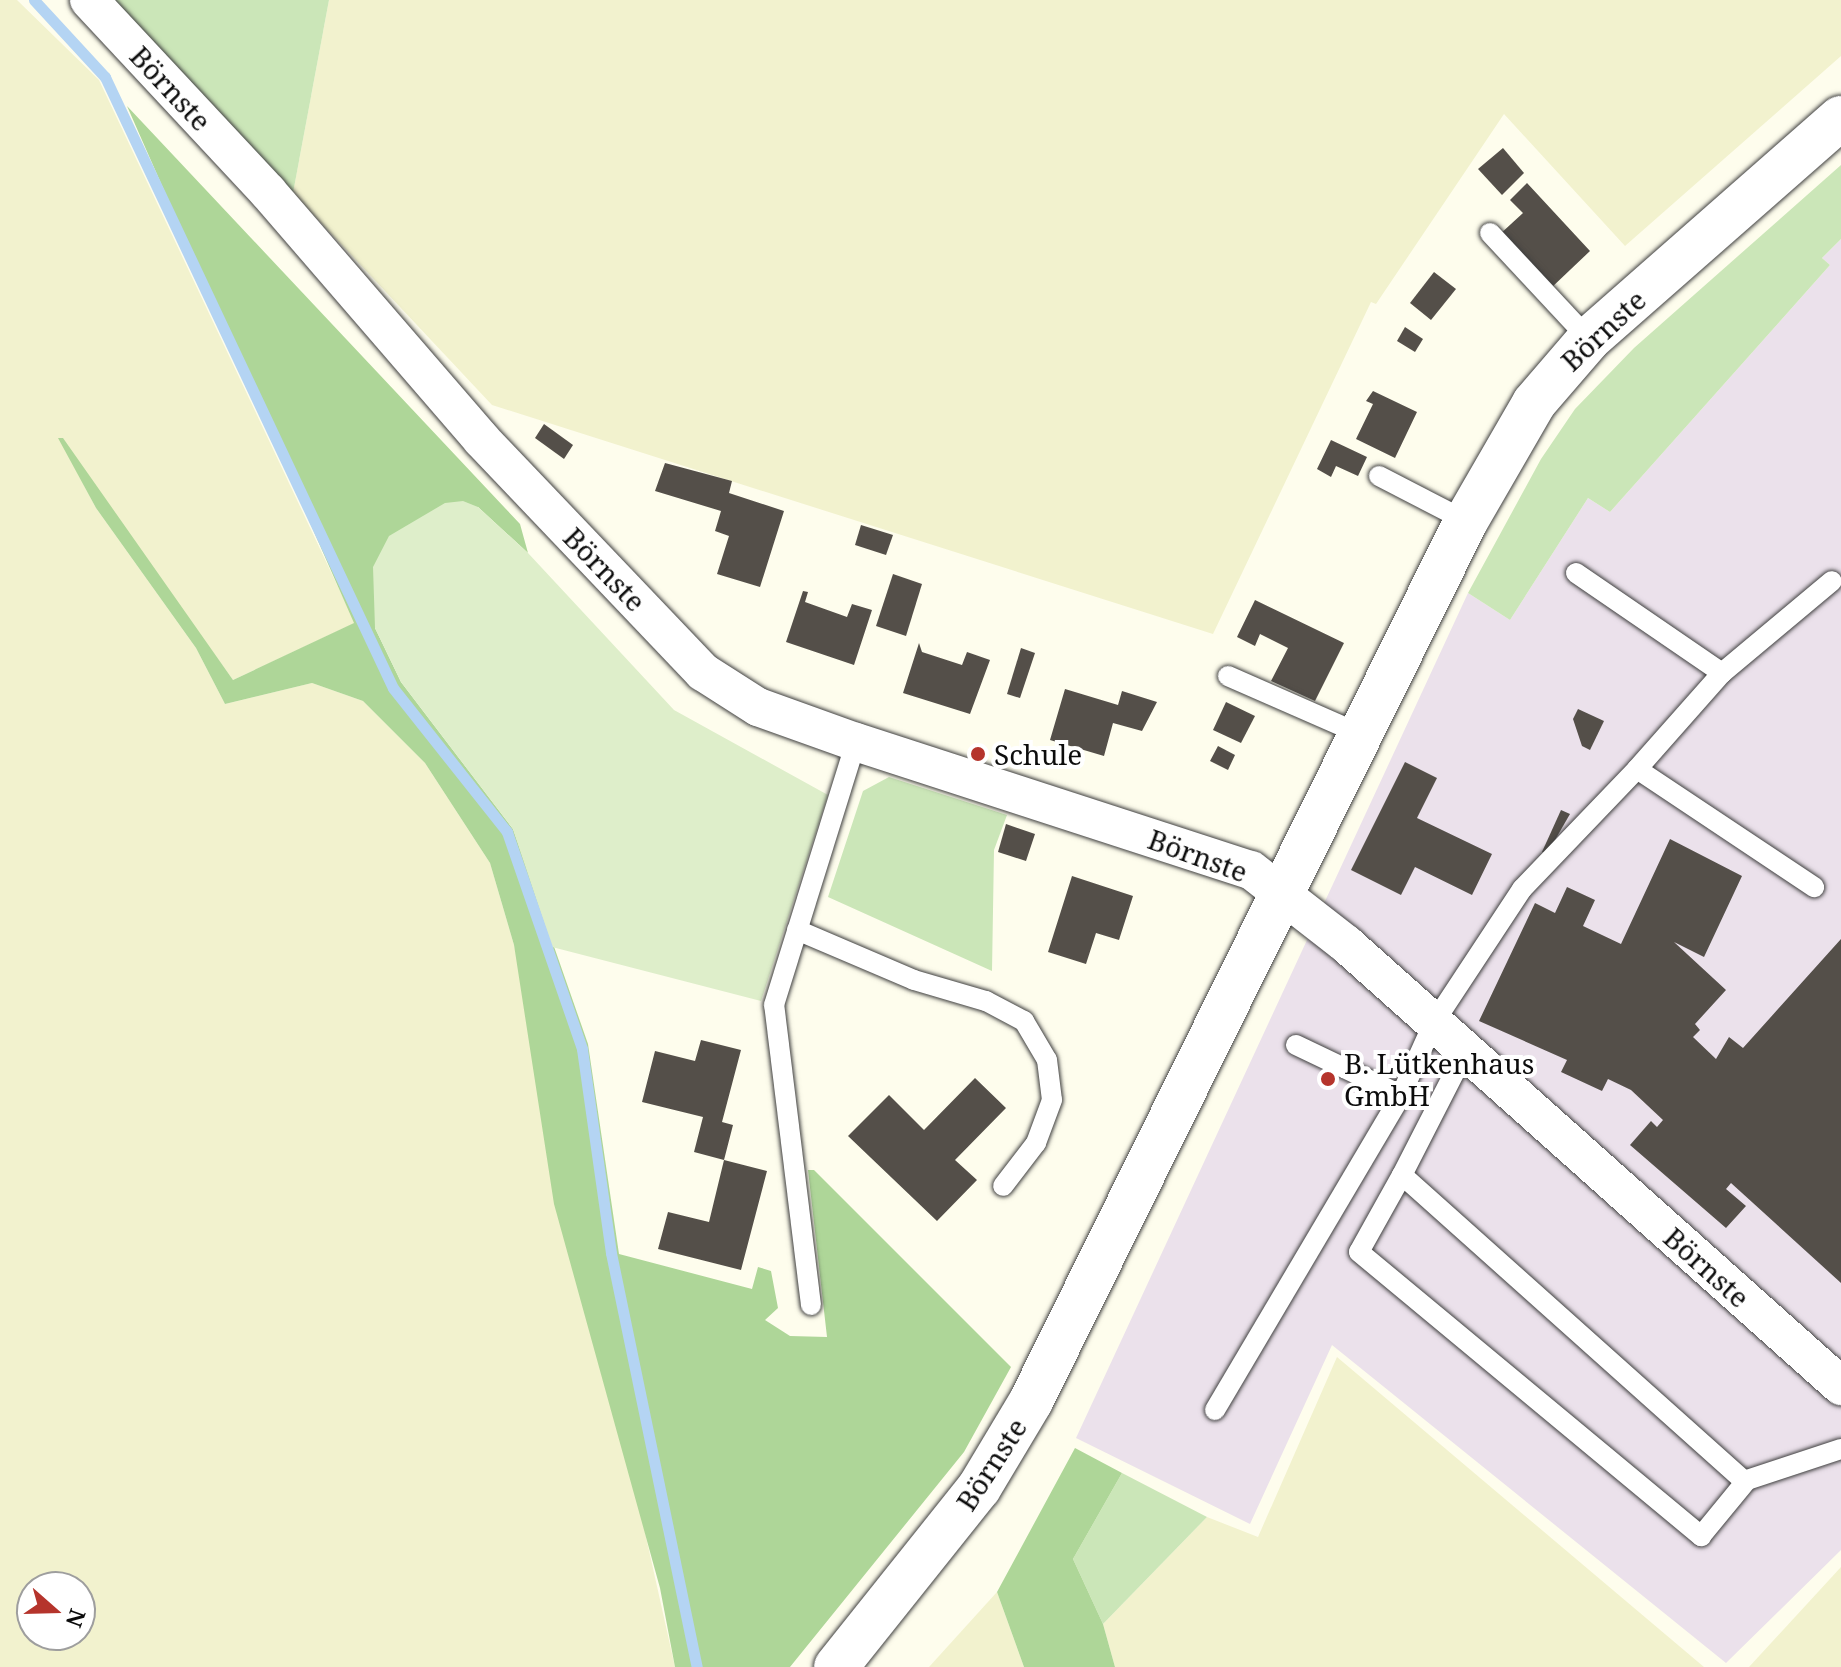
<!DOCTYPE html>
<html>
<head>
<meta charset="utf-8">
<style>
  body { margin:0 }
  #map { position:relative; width:1841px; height:1667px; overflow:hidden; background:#fefded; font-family:"Noto Serif",serif }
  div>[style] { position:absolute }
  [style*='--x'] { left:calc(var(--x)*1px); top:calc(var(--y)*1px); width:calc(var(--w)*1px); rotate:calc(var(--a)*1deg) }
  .industrial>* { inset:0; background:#ebe1eb }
  .farmland>* { inset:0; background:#f2f2ce }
  .green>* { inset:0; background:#cbe6b8 }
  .forest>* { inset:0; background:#aed698 }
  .pitch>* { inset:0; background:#deeeca }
  .stream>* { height:11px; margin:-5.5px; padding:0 5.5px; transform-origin:5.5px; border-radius:5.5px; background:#b4d4f3 }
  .building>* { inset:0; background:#544f49 }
  .roads { filter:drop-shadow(0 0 2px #3f3f3f) drop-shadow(0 0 2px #3f3f3f) }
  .service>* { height:20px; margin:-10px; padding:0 10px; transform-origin:10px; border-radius:10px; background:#fff }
  .minor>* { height:38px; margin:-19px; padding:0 19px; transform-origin:19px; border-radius:19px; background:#fff }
  .tertiary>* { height:44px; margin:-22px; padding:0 22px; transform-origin:22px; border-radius:22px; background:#fff }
  .dots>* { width:22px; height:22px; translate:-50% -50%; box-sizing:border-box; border:4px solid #fff; border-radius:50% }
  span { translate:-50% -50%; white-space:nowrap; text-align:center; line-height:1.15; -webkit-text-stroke:8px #fff; paint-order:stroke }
  .street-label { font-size:28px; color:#0c0c0c }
  .poi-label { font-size:28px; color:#0c0c0c }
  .left { translate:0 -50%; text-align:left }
  .north { position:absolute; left:16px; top:1571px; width:80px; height:80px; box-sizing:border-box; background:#fff; border:2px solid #9e9e9e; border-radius:50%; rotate:110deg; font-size:22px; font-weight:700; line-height:32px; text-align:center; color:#0c0c0c }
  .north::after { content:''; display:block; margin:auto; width:28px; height:36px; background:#b5342c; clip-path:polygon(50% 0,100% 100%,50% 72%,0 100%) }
</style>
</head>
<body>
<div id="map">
  <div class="industrial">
    <div style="clip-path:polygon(1841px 239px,1841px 1550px,1726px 1663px,1332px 1345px,1250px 1524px,1076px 1438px,1468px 593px,1510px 620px,1588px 498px,1610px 512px,1830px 265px,1822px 258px)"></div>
  </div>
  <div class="farmland">
    <div style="clip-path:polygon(evenodd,0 0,17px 0,99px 80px,355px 623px,233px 680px,59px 438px,96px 508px,196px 648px,225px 704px,312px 683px,363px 701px,425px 763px,490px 863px,514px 945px,675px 1667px,0 1667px,0 0,32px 1587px,80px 1587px,80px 1635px,32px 1635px,32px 1587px)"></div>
    <div style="clip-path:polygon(329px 0,1841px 0,1841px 56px,1625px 246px,1504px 114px,1376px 304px,1371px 302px,1213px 634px,492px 405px,293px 193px)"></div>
    <div style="clip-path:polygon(1337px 1357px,1704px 1667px,1115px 1667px,1103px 1624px,1207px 1517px,1258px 1537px)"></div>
    <div style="clip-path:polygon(1841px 1567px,1841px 1667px,1749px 1667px)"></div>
    <div style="clip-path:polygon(997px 1592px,1024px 1667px,929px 1667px)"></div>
  </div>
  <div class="green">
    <div style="clip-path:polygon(115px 0,329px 0,293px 193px)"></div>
    <div style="clip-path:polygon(1841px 165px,1841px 239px,1822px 258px,1830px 265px,1610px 512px,1588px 498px,1510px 620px,1468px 593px,1541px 459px,1575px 409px,1634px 348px)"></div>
    <div style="clip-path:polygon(889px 777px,1007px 815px,994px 850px,992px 971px,828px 897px,863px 791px)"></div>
    <div style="clip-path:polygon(1122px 1473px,1207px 1517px,1103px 1624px,1073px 1559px)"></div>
  </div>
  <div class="forest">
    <div style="clip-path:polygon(127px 106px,520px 524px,528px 553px,478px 507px,375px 628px,401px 682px,513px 829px,588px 1044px,619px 1254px,752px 1289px,758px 1267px,771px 1271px,778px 1308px,765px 1320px,790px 1336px,827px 1337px,808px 1170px,814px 1170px,1011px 1367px,964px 1452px,790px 1667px,675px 1667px,660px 1588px,554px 1204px,514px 945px,490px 863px,425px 763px,363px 701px,312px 683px,225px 704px,196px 648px,96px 508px,58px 438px,63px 438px,233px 680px,354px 623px)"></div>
    <div style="clip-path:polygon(1075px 1448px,1122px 1473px,1073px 1559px,1103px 1624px,1115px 1667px,1024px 1667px,997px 1592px)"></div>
  </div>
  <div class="pitch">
    <div style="clip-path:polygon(463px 501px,478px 507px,528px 553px,674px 710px,828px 795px,761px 1001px,552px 947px,513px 829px,401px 682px,375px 628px,373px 567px,389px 536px,445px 503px)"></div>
  </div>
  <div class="stream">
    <div style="--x:34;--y:0;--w:105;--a:47.3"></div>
    <div style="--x:105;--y:77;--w:675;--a:64.76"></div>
    <div style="--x:393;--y:688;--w:184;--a:51.6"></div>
    <div style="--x:507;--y:832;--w:230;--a:70.9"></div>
    <div style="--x:582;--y:1049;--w:206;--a:81.9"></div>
    <div style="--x:611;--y:1253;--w:423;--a:78.3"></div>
  </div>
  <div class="building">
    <div style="clip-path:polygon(1503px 148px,1524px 173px,1502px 195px,1478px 169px)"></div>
    <div style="clip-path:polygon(1527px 183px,1590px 251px,1550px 289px,1499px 235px,1523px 213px,1510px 200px)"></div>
    <div style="clip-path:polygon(1434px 272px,1456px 289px,1431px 320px,1410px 303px)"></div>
    <div style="clip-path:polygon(1405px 327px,1423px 339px,1415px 352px,1397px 341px)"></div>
    <div style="clip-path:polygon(1373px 391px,1417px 412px,1395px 458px,1356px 439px,1373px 404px,1366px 401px)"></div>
    <div style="clip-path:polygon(544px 424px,573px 445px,564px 459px,535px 438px)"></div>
    <div style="clip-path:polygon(1331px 440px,1367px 457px,1358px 476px,1336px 466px,1331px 477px,1317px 469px)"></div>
    <div style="clip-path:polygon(665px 463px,732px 481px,729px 493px,784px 511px,760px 587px,717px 574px,729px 536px,715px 531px,721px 511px,655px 491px)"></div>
    <div style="clip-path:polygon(861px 525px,893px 535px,886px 555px,855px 545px)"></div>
    <div style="clip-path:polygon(893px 574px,922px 584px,906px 636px,876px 626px)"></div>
    <div style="clip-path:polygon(803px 591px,808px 592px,805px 602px,847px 617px,852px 604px,872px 610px,854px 665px,786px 642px)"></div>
    <div style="clip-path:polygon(1255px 600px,1344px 643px,1315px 701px,1271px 681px,1288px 648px,1260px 634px,1255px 646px,1237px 637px)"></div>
    <div style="clip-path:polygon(919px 643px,922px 652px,962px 665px,967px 652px,990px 660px,970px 714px,903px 693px)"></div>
    <div style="clip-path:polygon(1021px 648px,1035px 653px,1020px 698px,1007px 694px)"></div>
    <div style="clip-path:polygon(1065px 689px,1118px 705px,1122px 691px,1157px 702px,1142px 731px,1113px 723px,1104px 756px,1050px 740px)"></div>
    <div style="clip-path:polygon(1226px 702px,1255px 716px,1241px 743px,1213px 730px)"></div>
    <div style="clip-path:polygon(1578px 709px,1604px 721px,1590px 750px,1582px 746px,1573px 719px)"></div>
    <div style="clip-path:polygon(1218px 746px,1235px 755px,1228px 770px,1210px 761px)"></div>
    <div style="clip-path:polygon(1405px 762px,1437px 778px,1417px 818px,1492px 854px,1472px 895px,1415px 867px,1401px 895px,1351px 870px)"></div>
    <div style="clip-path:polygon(1561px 810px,1570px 814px,1547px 854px,1542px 852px)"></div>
    <div style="clip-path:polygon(1006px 824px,1035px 834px,1026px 861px,998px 852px)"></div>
    <div style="clip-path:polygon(1670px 839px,1742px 876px,1704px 957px,1674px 942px,1726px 990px,1695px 1024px,1700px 1030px,1693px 1037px,1716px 1059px,1729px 1037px,1743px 1048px,1841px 939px,1841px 1283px,1731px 1183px,1726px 1189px,1746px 1206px,1726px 1228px,1630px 1145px,1651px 1121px,1657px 1127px,1663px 1120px,1631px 1090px,1608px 1079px,1602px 1091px,1561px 1072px,1567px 1060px,1479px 1021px,1535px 903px,1555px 913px,1567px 887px,1595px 900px,1583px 926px,1621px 944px)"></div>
    <div style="clip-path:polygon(1072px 876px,1133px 896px,1119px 940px,1096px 933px,1086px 964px,1048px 952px)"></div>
    <div style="clip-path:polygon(701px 1040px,741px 1050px,722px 1122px,733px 1125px,724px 1160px,694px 1152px,703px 1117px,642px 1102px,655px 1051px,695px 1061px)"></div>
    <div style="clip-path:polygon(975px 1078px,1006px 1108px,955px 1160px,977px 1180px,937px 1221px,848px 1136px,889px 1095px,924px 1130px)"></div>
    <div style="clip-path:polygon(724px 1160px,767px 1171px,741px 1270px,658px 1249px,668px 1212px,709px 1222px)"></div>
  </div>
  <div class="roads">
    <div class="service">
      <div style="--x:1490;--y:233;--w:145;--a:47"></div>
      <div style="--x:1379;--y:476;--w:98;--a:27.3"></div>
      <div style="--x:1576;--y:573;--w:177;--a:34.4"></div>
      <div style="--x:1228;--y:676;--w:144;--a:23.7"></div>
      <div style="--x:1637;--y:769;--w:128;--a:-48.5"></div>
      <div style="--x:1722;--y:673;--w:143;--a:-39.9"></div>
      <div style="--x:797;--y:930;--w:127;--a:23.1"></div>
      <div style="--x:914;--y:980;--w:75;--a:16.3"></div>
      <div style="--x:986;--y:1001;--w:43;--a:27.8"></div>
      <div style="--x:1024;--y:1021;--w:45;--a:59.5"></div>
      <div style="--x:1047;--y:1060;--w:40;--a:82.9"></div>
      <div style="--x:1052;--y:1100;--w:46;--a:110.4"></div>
      <div style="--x:1036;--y:1143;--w:54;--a:127.5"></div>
      <div style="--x:1296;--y:1045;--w:116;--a:25.5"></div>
      <div style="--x:1465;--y:1052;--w:138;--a:117.1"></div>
      <div style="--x:1402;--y:1175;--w:459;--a:41.8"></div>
      <div style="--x:1744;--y:1481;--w:102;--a:-18.3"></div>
      <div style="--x:1402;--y:1175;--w:88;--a:119.2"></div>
      <div style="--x:1359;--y:1252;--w:445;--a:39.7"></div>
      <div style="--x:1701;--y:1536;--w:72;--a:-50.6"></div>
      <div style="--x:811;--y:1305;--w:302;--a:-97"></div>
      <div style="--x:774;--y:1005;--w:275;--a:-72.7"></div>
      <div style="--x:1215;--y:1410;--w:366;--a:-59.4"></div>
      <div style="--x:1401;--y:1095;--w:78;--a:-65.7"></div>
      <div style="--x:1433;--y:1024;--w:162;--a:-56.6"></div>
      <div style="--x:1522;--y:889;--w:166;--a:-46.2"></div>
      <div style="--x:1637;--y:769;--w:213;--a:33.7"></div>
    </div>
    <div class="minor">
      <div style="--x:89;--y:0;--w:262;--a:47"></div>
      <div style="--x:268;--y:192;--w:326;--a:49.2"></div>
      <div style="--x:481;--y:439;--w:322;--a:46.4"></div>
      <div style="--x:703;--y:672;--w:65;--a:32.5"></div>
      <div style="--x:758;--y:707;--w:104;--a:19.7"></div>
      <div style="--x:856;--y:742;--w:415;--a:18"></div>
      <div style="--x:1251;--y:870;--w:120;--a:37.9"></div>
      <div style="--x:1346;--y:944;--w:664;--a:41.76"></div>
    </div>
    <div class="tertiary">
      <div style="--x:836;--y:1667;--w:229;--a:-51.4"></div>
      <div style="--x:979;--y:1488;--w:101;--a:-59.1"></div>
      <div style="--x:1031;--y:1401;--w:982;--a:-63.7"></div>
      <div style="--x:1466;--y:521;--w:136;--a:-60"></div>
      <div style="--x:1534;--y:403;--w:84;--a:-49.3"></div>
      <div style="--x:1589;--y:339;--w:335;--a:-41.3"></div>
    </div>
  </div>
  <div class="dots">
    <div style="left:978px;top:754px;background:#b5342c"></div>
    <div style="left:1328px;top:1079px;background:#b5342c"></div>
  </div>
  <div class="street-label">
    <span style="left:171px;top:88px;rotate:47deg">Börnste</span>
    <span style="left:1603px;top:330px;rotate:-43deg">Börnste</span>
    <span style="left:605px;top:569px;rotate:46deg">Börnste</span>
    <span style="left:1198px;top:855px;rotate:20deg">Börnste</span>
    <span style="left:1707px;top:1267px;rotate:42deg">Börnste</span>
    <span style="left:991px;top:1464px;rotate:-57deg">Börnste</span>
  </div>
  <div class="poi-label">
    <span class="left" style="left:994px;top:754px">Schule</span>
    <span class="left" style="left:1344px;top:1079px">B. Lütkenhaus<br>GmbH</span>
  </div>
  <div class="north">N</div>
</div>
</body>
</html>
